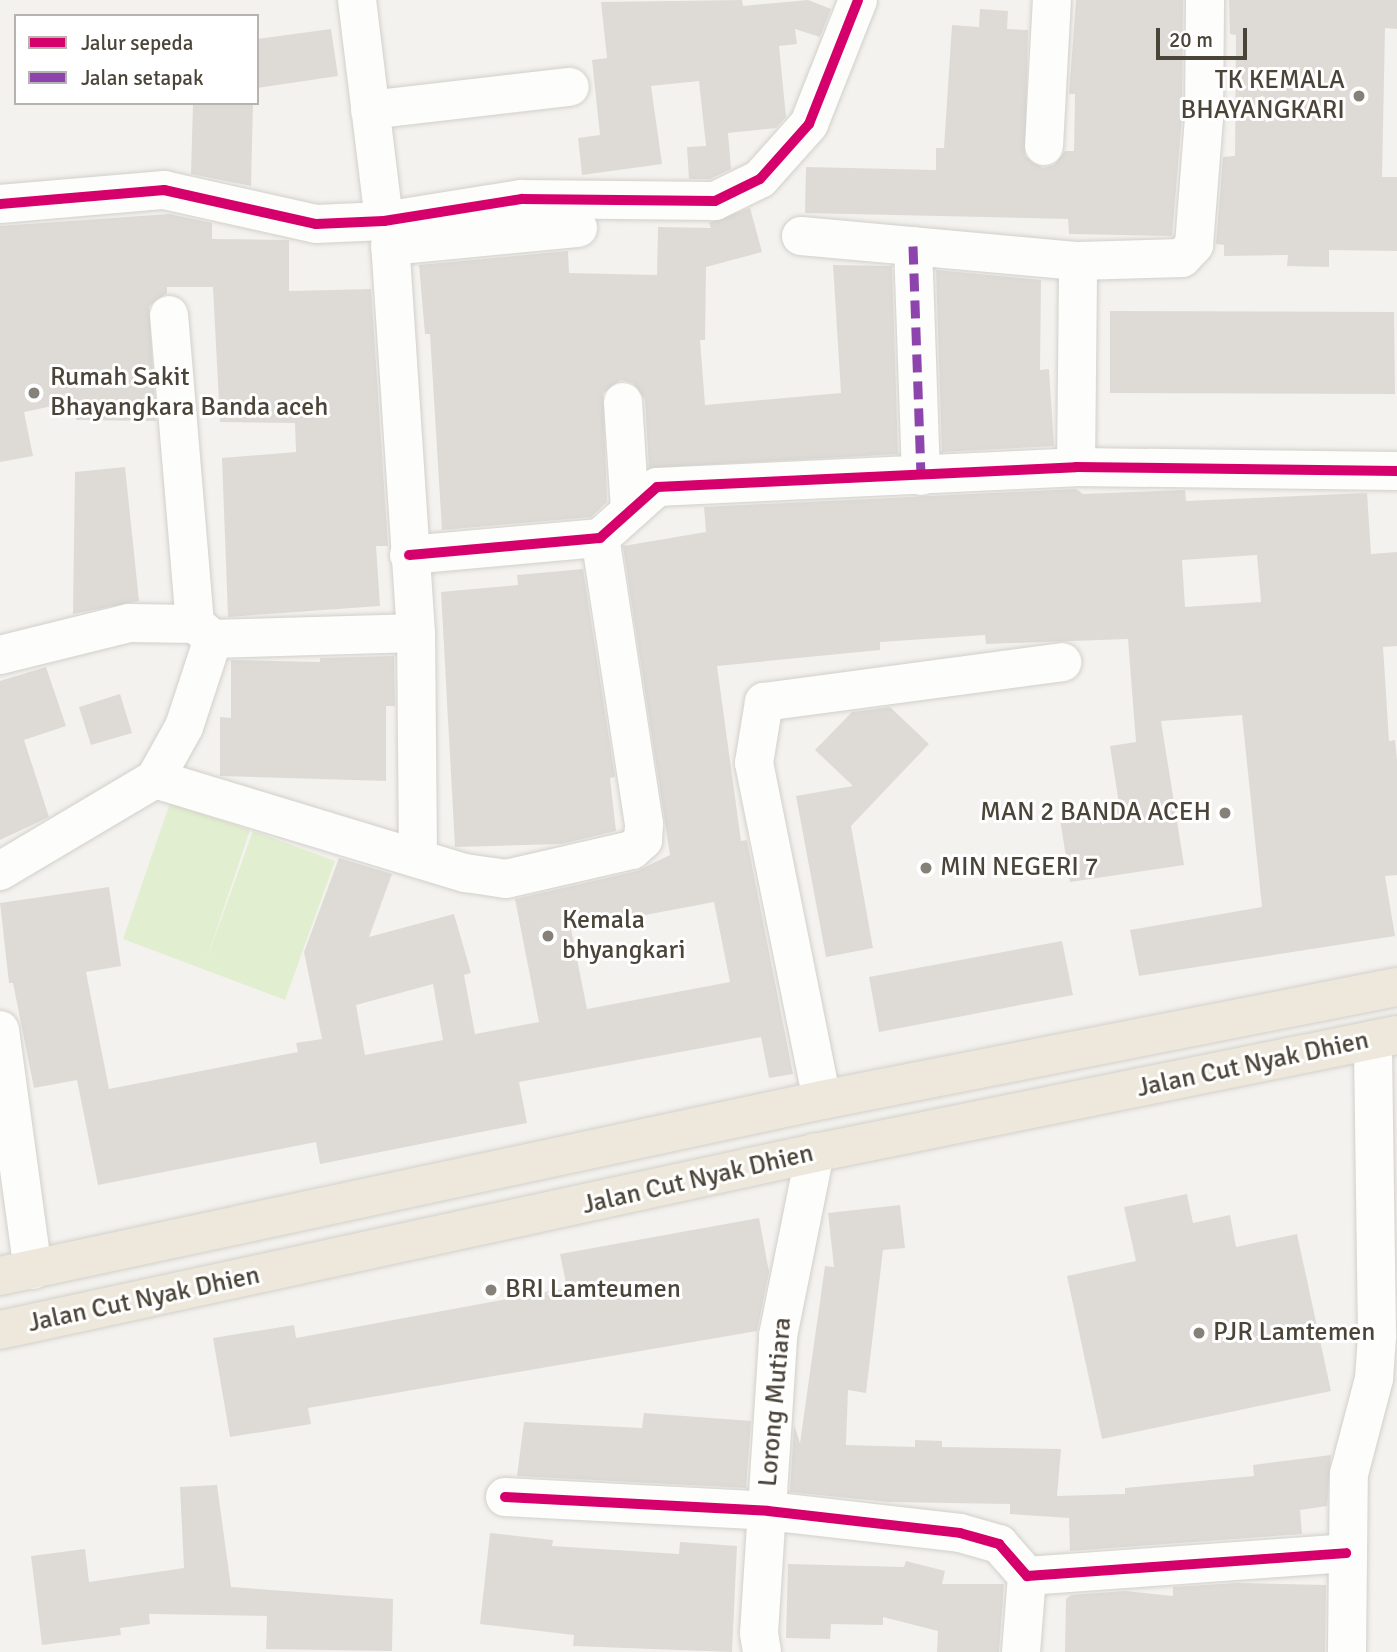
<!DOCTYPE html>
<html>
<head>
<meta charset="utf-8">
<style>
  body { margin:0 }
  #map { position:relative; width:1397px; height:1652px; overflow:hidden; background:#f4f2ee; font-family:Signika,sans-serif }
  div>[style] { position:absolute }
  [style*='--x'] { left:calc(var(--x)*1px); top:calc(var(--y)*1px); width:calc(var(--w)*1px); rotate:calc(var(--a)*1deg) }
  .green>* { inset:0; background:#e1eecf }
  .building>* { inset:0; background:#dedbd6 }
  .roads { filter:drop-shadow(0 0 2px #d2d0cb) drop-shadow(0 0 2px #d2d0cb) }
  .minor>* { height:38px; margin:-19px; padding:0 19px; transform-origin:19px; border-radius:19px; background:#fdfdfc }
  .highway>* { height:38px; margin:-19px; padding:0 19px; transform-origin:19px; border-radius:19px; background:#ede8db }
  .quiet>* { height:9px; margin-top:-4.5px; transform-origin:0; background:repeating-linear-gradient(90deg,#8e44ad 0 18px,transparent 0 27px) }
  .cycleway>* { height:10px; margin:-5px; padding:0 5px; transform-origin:5px; border-radius:5px; background:#d6006c }
  .dots>* { width:19px; height:19px; translate:-50% -50%; box-sizing:border-box; border:4px solid #fff; border-radius:50% }
  span { translate:-50% -50%; white-space:nowrap; text-align:center; line-height:1.15; -webkit-text-stroke:6px #fff; paint-order:stroke }
  .poi-label { font-size:26px; color:#4b4439 }
  .right { translate:-100% -50%; text-align:right }
  .left { translate:0 -50%; text-align:left }
  .street-label { font-size:26px; color:#4b4439 }
  .legend { position:absolute; left:14px; top:14px; width:245px; height:91px; box-sizing:border-box; background:#fff; border:2px solid #b7b4b0; margin:0; padding:9px 12px; list-style:none; font-size:21px; color:#4b4439 }
  .legend li { display:flex; align-items:center; gap:14px; height:35px }
  .legend b { width:35px; border:2px solid #b7b4b0 }
  .scale { position:absolute; left:1156px; top:28px; width:91px; height:32px; box-sizing:border-box; border:4px solid #4b4439; border-top:0; padding-left:9px; font-size:21px; line-height:24px; white-space:nowrap; color:#4b4439; -webkit-text-stroke:5px #fff; paint-order:stroke }
</style>
</head>
<body>
<div id="map">
  <div class="green">
    <div style="clip-path:polygon(170px 803px,250px 830px,205px 964px,253px 831px,335px 861px,285px 1000px,123px 939px)"></div>
  </div>
  <div class="building">
    <div style="clip-path:polygon(742px 0,743px 6px,808px 0,831px 9px,820px 37px,795px 29px,797px 44px,779px 46px,786px 117px,776px 128px,728px 133px,731px 169px,710px 179px,689px 179px,687px 147px,706px 146px,699px 81px,651px 86px,662px 164px,582px 175px,578px 138px,600px 135px,592px 60px,607px 58px,601px 2px)"></div>
    <div style="clip-path:polygon(1076px 0,1183px 0,1182px 117px,1172px 236px,1069px 234px,1068px 219px,805px 213px,806px 167px,936px 170px,936px 148px,944px 148px,952px 25px,979px 27px,980px 9px,1008px 11px,1007px 29px,1028px 30px,1025px 156px,1043px 168px,1054px 165px,1065px 151px,1074px 151px,1075px 94px,1069px 94px)"></div>
    <div style="clip-path:polygon(1229px 0,1397px 0,1397px 29px,1385px 28px,1382px 177px,1397px 177px,1397px 251px,1329px 250px,1329px 267px,1287px 266px,1288px 255px,1224px 256px,1224px 245px,1216px 244px,1223px 157px,1235px 156px,1236px 35px,1230px 34px)"></div>
    <div style="clip-path:polygon(331px 29px,338px 76px,257px 88px,257px 39px)"></div>
    <div style="clip-path:polygon(193px 103px,253px 103px,251px 186px,191px 174px)"></div>
    <div style="clip-path:polygon(750px 208px,762px 252px,706px 267px,705px 340px,700px 340px,705px 405px,841px 393px,833px 265px,892px 266px,898px 454px,649px 468px,645px 400px,633px 383px,621px 380px,603px 393px,607px 502px,591px 517px,442px 530px,430px 334px,425px 334px,419px 265px,568px 251px,569px 273px,657px 275px,658px 227px,711px 228px,709px 223px)"></div>
    <div style="clip-path:polygon(169px 214px,212px 223px,212px 239px,289px 240px,289px 291px,371px 289px,388px 546px,376px 546px,380px 606px,228px 617px,222px 458px,296px 452px,295px 423px,220px 422px,213px 287px,167px 287px,167px 293px,149px 306px,156px 421px,76px 420px,76px 401px,24px 412px,33px 456px,0 462px,0 226px)"></div>
    <div style="clip-path:polygon(936px 270px,1041px 280px,1040px 370px,1049px 369px,1054px 446px,942px 452px)"></div>
    <div style="clip-path:polygon(1110px 311px,1394px 312px,1395px 394px,1110px 393px)"></div>
    <div style="clip-path:polygon(125px 467px,139px 601px,73px 614px,75px 472px)"></div>
    <div style="clip-path:polygon(evenodd,1076px 489px,1083px 494px,1185px 490px,1186px 501px,1367px 493px,1371px 554px,1397px 552px,1397px 646px,1383px 647px,1389px 741px,1395px 740px,1397px 760px,1397px 875px,1385px 876px,1395px 936px,1139px 976px,1130px 930px,1262px 907px,1242px 715px,1161px 721px,1184px 865px,1070px 882px,1059px 813px,1119px 804px,1110px 746px,1136px 742px,1128px 639px,986px 644px,985px 635px,880px 642px,880px 650px,717px 666px,741px 841px,747px 840px,793px 1074px,769px 1078px,761px 1037px,519px 1082px,527px 1123px,320px 1164px,316px 1142px,98px 1185px,77px 1080px,34px 1088px,13px 983px,9px 983px,0 903px,109px 887px,121px 966px,86px 972px,109px 1089px,298px 1052px,296px 1043px,322px 1039px,304px 952px,339px 858px,392px 874px,369px 937px,454px 914px,471px 973px,464px 975px,475px 1034px,539px 1022px,515px 899px,637px 871px,670px 855px,623px 546px,706px 532px,704px 507px,1076px 489px,1257px 555px,1261px 602px,1185px 607px,1182px 560px,1257px 555px,1076px 489px,714px 902px,730px 982px,587px 1009px,571px 929px,714px 902px,1076px 489px,433px 984px,443px 1040px,365px 1055px,356px 1005px,433px 984px)"></div>
    <div style="clip-path:polygon(583px 569px,615px 777px,610px 778px,616px 831px,561px 844px,455px 847px,441px 592px,518px 585px,517px 575px)"></div>
    <div style="clip-path:polygon(394px 656px,395px 706px,386px 706px,386px 781px,220px 776px,220px 717px,231px 718px,231px 660px,320px 662px,320px 658px)"></div>
    <div style="clip-path:polygon(46px 667px,66px 726px,24px 740px,49px 817px,0 840px,0 681px)"></div>
    <div style="clip-path:polygon(120px 694px,132px 733px,91px 745px,79px 707px)"></div>
    <div style="clip-path:polygon(890px 707px,929px 744px,851px 826px,873px 948px,826px 957px,796px 796px,853px 786px,815px 750px,852px 712px)"></div>
    <div style="clip-path:polygon(1062px 941px,1073px 995px,879px 1032px,869px 977px)"></div>
    <div style="clip-path:polygon(1187px 1194px,1193px 1223px,1230px 1215px,1236px 1247px,1297px 1234px,1331px 1391px,1102px 1439px,1067px 1276px,1136px 1261px,1124px 1207px)"></div>
    <div style="clip-path:polygon(900px 1205px,905px 1248px,883px 1250px,866px 1393px,848px 1390px,846px 1445px,915px 1447px,915px 1440px,942px 1441px,942px 1447px,1061px 1449px,1057px 1496px,1125px 1494px,1125px 1488px,1254px 1476px,1253px 1465px,1331px 1455px,1327px 1506px,1300px 1510px,1302px 1534px,1070px 1551px,1069px 1518px,1010px 1514px,1010px 1504px,888px 1502px,790px 1492px,794px 1425px,800px 1443px,825px 1266px,834px 1267px,828px 1213px)"></div>
    <div style="clip-path:polygon(759px 1218px,769px 1272px,757px 1331px,308px 1408px,311px 1424px,230px 1437px,213px 1338px,294px 1325px,296px 1338px,567px 1288px,560px 1254px)"></div>
    <div style="clip-path:polygon(644px 1413px,751px 1421px,746px 1488px,517px 1476px,524px 1422px,642px 1428px)"></div>
    <div style="clip-path:polygon(217px 1485px,231px 1587px,393px 1599px,392px 1651px,266px 1649px,267px 1616px,149px 1614px,150px 1624px,120px 1628px,121px 1635px,42px 1645px,31px 1556px,85px 1549px,89px 1582px,184px 1568px,180px 1487px)"></div>
    <div style="clip-path:polygon(490px 1533px,553px 1540px,552px 1546px,679px 1554px,680px 1542px,737px 1546px,732px 1652px,573px 1646px,574px 1635px,480px 1624px)"></div>
    <div style="clip-path:polygon(906px 1561px,945px 1571px,942px 1584px,1004px 1584px,999px 1652px,937px 1652px,938px 1631px,883px 1617px,883px 1625px,831px 1624px,830px 1639px,786px 1638px,788px 1564px,904px 1567px)"></div>
    <div style="clip-path:polygon(1238px 1583px,1326px 1585px,1325px 1652px,1065px 1652px,1066px 1599px,1071px 1595px,1125px 1591px,1173px 1596px,1173px 1587px)"></div>
  </div>
  <div class="roads">
    <div class="minor">
      <div style="--x:357;--y:0;--w:223;--a:83"></div>
      <div style="--x:370;--y:110;--w:201;--a:-6.6"></div>
      <div style="--x:1044;--y:146;--w:146;--a:-86.9"></div>
      <div style="--x:0;--y:204;--w:165;--a:-4.9"></div>
      <div style="--x:164;--y:190;--w:156;--a:12.6"></div>
      <div style="--x:316;--y:224;--w:68;--a:-2.5"></div>
      <div style="--x:384;--y:221;--w:140;--a:-9.1"></div>
      <div style="--x:522;--y:199;--w:193;--a:0.6"></div>
      <div style="--x:715;--y:201;--w:50;--a:-26.1"></div>
      <div style="--x:760;--y:179;--w:74;--a:-48.3"></div>
      <div style="--x:809;--y:124;--w:133;--a:-68.4"></div>
      <div style="--x:801;--y:236;--w:278;--a:5.2"></div>
      <div style="--x:1078;--y:261;--w:104;--a:-1.7"></div>
      <div style="--x:1182;--y:258;--w:18;--a:-47"></div>
      <div style="--x:1194;--y:245;--w:127;--a:-85.5"></div>
      <div style="--x:1204;--y:118;--w:118;--a:-89.5"></div>
      <div style="--x:913;--y:246;--w:230;--a:88"></div>
      <div style="--x:623;--y:402;--w:109;--a:86.3"></div>
      <div style="--x:1076;--y:467;--w:206;--a:-89.4"></div>
      <div style="--x:409;--y:555;--w:192;--a:-5.1"></div>
      <div style="--x:600;--y:538;--w:76;--a:-41.8"></div>
      <div style="--x:657;--y:487;--w:419;--a:-2.7"></div>
      <div style="--x:1076;--y:467;--w:321;--a:0.7"></div>
      <div style="--x:213;--y:639;--w:203;--a:-1.7"></div>
      <div style="--x:0;--y:655;--w:133;--a:-13.9"></div>
      <div style="--x:129;--y:623;--w:66;--a:0.9"></div>
      <div style="--x:155;--y:779;--w:324;--a:16.9"></div>
      <div style="--x:465;--y:873;--w:41;--a:8.3"></div>
      <div style="--x:506;--y:879;--w:129;--a:-13"></div>
      <div style="--x:632;--y:850;--w:15;--a:-42"></div>
      <div style="--x:643;--y:840;--w:16;--a:-86"></div>
      <div style="--x:644;--y:824;--w:289;--a:-98.7"></div>
      <div style="--x:418;--y:856;--w:223;--a:-90.5"></div>
      <div style="--x:416;--y:633;--w:388;--a:-93.8"></div>
      <div style="--x:390;--y:246;--w:189;--a:-5.5"></div>
      <div style="--x:0;--y:871;--w:180;--a:-30.7"></div>
      <div style="--x:155;--y:779;--w:60;--a:-60.9"></div>
      <div style="--x:184;--y:727;--w:93;--a:-71.8"></div>
      <div style="--x:213;--y:639;--w:23;--a:-140"></div>
      <div style="--x:195;--y:624;--w:310;--a:-94.8"></div>
      <div style="--x:0;--y:1030;--w:242;--a:82.2"></div>
      <div style="--x:822;--y:1100;--w:344;--a:-101.4"></div>
      <div style="--x:754;--y:763;--w:62;--a:-80.7"></div>
      <div style="--x:764;--y:702;--w:301;--a:-7.6"></div>
      <div style="--x:505;--y:1497;--w:263;--a:3"></div>
      <div style="--x:768;--y:1511;--w:193;--a:6.5"></div>
      <div style="--x:960;--y:1533;--w:41;--a:15.8"></div>
      <div style="--x:999;--y:1544;--w:43;--a:48.8"></div>
      <div style="--x:1027;--y:1576;--w:320;--a:-4.1"></div>
      <div style="--x:762;--y:1652;--w:19;--a:-99"></div>
      <div style="--x:759;--y:1633;--w:298;--a:-86.3"></div>
      <div style="--x:778;--y:1336;--w:187;--a:-78.6"></div>
      <div style="--x:1021;--y:1652;--w:76;--a:-85.5"></div>
      <div style="--x:1347;--y:1652;--w:178;--a:-89.4"></div>
      <div style="--x:1349;--y:1474;--w:98;--a:-75.3"></div>
      <div style="--x:1374;--y:1379;--w:43;--a:-86"></div>
      <div style="--x:1377;--y:1336;--w:296;--a:-90.8"></div>
    </div>
    <div class="highway">
      <div style="--x:0;--y:1276;--w:841;--a:-12.09"></div>
      <div style="--x:822;--y:1100;--w:586;--a:-11.12"></div>
      <div style="--x:0;--y:1330;--w:834;--a:-12.25"></div>
      <div style="--x:815;--y:1153;--w:594;--a:-11.46"></div>
    </div>
  </div>
  <div class="quiet">
    <div style="--x:913;--y:246;--w:230;--a:88"></div>
  </div>
  <div class="cycleway">
    <div style="--x:0;--y:204;--w:165;--a:-4.9"></div>
    <div style="--x:164;--y:190;--w:156;--a:12.6"></div>
    <div style="--x:316;--y:224;--w:68;--a:-2.5"></div>
    <div style="--x:384;--y:221;--w:140;--a:-9.1"></div>
    <div style="--x:522;--y:199;--w:193;--a:0.6"></div>
    <div style="--x:715;--y:201;--w:50;--a:-26.1"></div>
    <div style="--x:760;--y:179;--w:74;--a:-48.3"></div>
    <div style="--x:809;--y:124;--w:133;--a:-68.4"></div>
    <div style="--x:409;--y:555;--w:192;--a:-5.1"></div>
    <div style="--x:600;--y:538;--w:76;--a:-41.8"></div>
    <div style="--x:657;--y:487;--w:419;--a:-2.7"></div>
    <div style="--x:1076;--y:467;--w:321;--a:0.7"></div>
    <div style="--x:505;--y:1497;--w:263;--a:3"></div>
    <div style="--x:768;--y:1511;--w:193;--a:6.5"></div>
    <div style="--x:960;--y:1533;--w:41;--a:15.8"></div>
    <div style="--x:999;--y:1544;--w:43;--a:48.8"></div>
    <div style="--x:1027;--y:1576;--w:320;--a:-4.1"></div>
  </div>
  <div class="dots">
    <div style="left:1359px;top:96px;background:#868178"></div>
    <div style="left:34px;top:393px;background:#868178"></div>
    <div style="left:1225px;top:813px;background:#868178"></div>
    <div style="left:926px;top:868px;background:#868178"></div>
    <div style="left:548px;top:936px;background:#868178"></div>
    <div style="left:491px;top:1290px;background:#868178"></div>
    <div style="left:1199px;top:1333px;background:#868178"></div>
  </div>
  <div class="poi-label">
    <span class="right" style="left:1345px;top:96px">TK KEMALA<br>BHAYANGKARI</span>
    <span class="left" style="left:50px;top:393px">Rumah Sakit<br>Bhayangkara Banda aceh</span>
    <span class="right" style="left:1211px;top:813px">MAN 2 BANDA ACEH</span>
    <span class="left" style="left:940px;top:868px">MIN NEGERI 7</span>
    <span class="left" style="left:562px;top:936px">Kemala<br>bhyangkari</span>
    <span class="left" style="left:505px;top:1290px">BRI Lamteumen</span>
    <span class="left" style="left:1213px;top:1333px">PJR Lamtemen</span>
  </div>
  <div class="street-label">
    <span style="left:1253px;top:1065px;rotate:-12deg">Jalan Cut Nyak Dhien</span>
    <span style="left:698px;top:1180px;rotate:-13deg">Jalan Cut Nyak Dhien</span>
    <span style="left:144px;top:1300px;rotate:-12deg">Jalan Cut Nyak Dhien</span>
    <span style="left:776px;top:1402px;rotate:-85deg">Lorong Mutiara</span>
  </div>
  <ul class="legend">
  <li><b style="height:9px;background:#d6006c"></b>Jalur sepeda</li>
  <li><b style="height:9px;background:#8e44ad"></b>Jalan setapak</li>
  </ul>
  <div class="scale">20 m</div>
</div>
</body>
</html>
